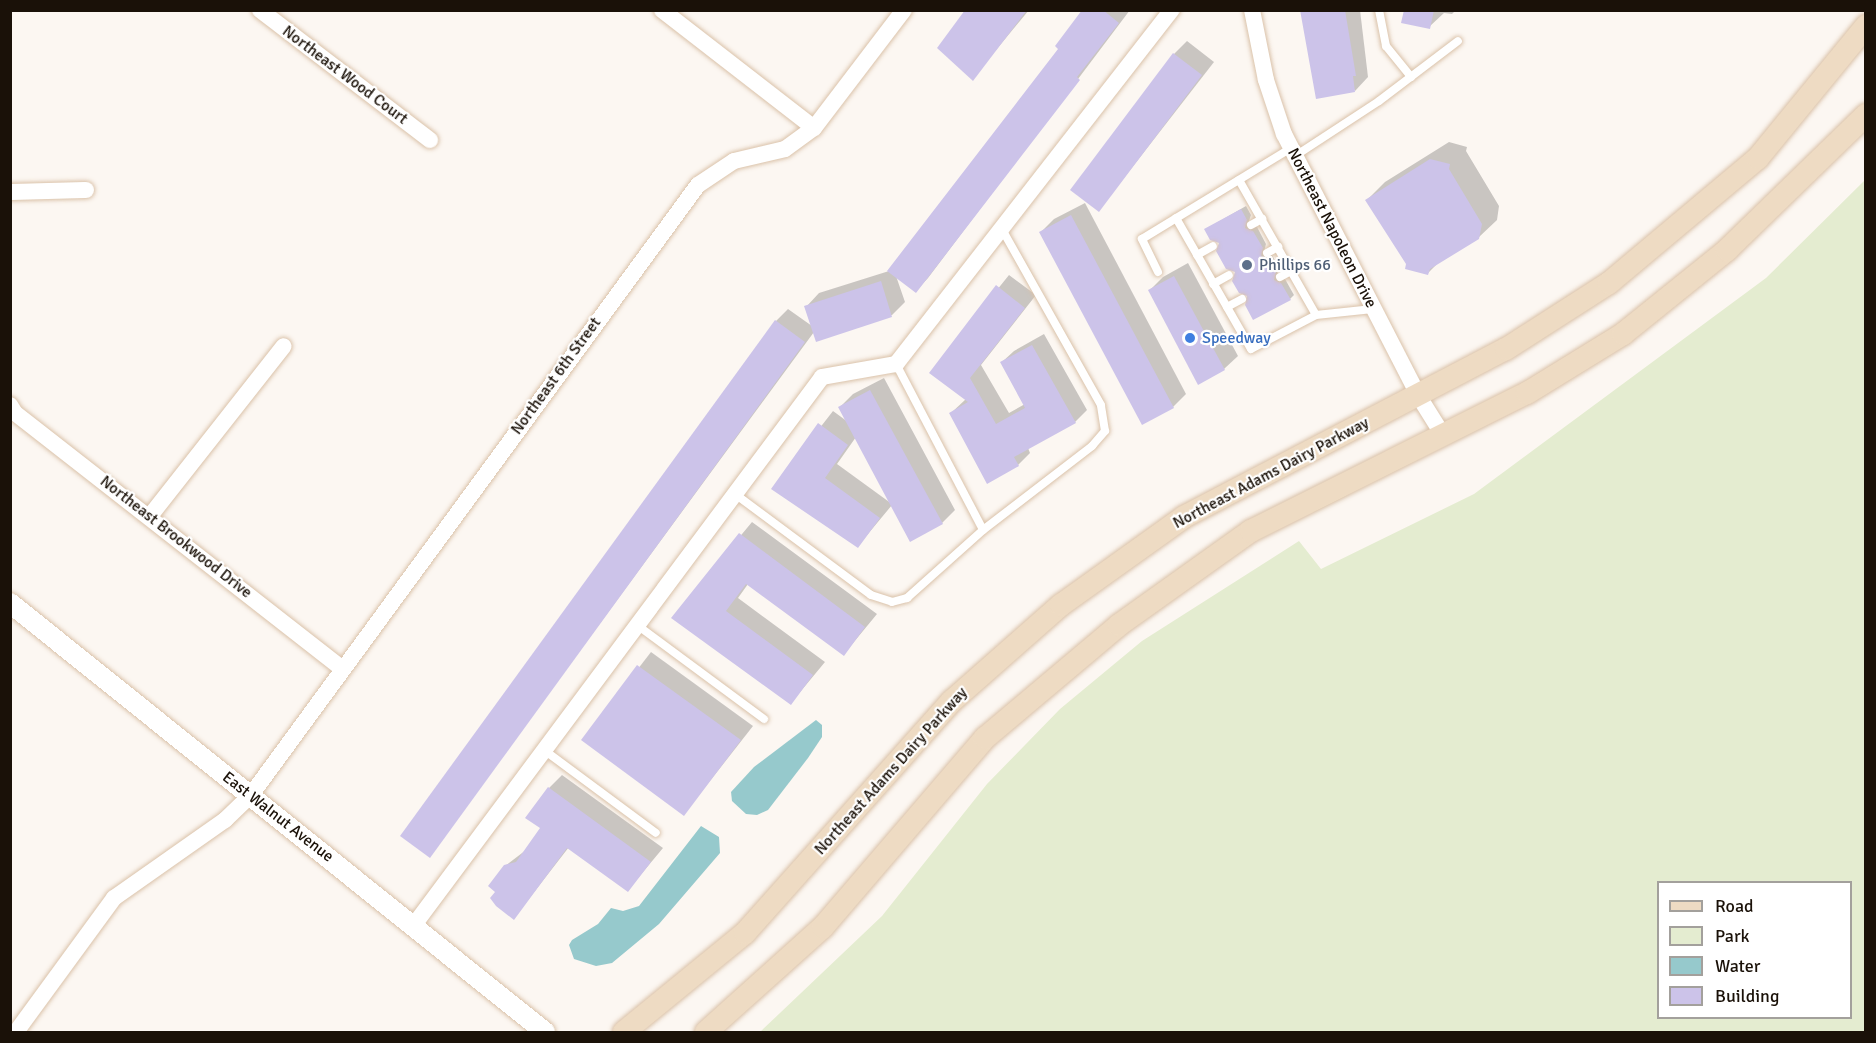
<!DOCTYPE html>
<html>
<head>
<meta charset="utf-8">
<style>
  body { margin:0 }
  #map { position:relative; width:1876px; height:1043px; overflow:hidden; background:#fcf7f2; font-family:Signika,sans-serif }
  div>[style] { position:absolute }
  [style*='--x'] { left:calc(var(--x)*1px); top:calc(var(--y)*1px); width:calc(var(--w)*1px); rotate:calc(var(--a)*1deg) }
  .green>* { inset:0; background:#e4ecd0 }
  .water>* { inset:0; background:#96c9cc }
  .shadow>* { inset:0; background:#0003 }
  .building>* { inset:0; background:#ccc3e9 }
  .roads { filter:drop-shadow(0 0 2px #dac2a9) drop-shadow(0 0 2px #dac2a9) }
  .service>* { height:8px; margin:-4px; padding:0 4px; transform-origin:4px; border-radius:4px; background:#fff }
  .minor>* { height:16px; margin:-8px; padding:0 8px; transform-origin:8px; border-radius:8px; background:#fff }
  .tertiary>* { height:20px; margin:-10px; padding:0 10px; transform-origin:10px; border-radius:10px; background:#fff }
  .secondary>* { height:22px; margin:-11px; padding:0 11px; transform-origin:11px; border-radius:11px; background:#eedbc3 }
  .dots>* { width:16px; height:16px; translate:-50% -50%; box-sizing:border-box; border:3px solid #fff; border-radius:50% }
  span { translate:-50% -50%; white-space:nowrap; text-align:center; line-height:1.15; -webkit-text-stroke:4.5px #fff; paint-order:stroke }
  .street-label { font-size:16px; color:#1a1108 }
  .service-label { font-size:16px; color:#4e5e75 }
  .left { translate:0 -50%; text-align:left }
  .shop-label { font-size:16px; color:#366cbe }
  .frame { position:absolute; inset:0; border:12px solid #1a1108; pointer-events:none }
  .legend { position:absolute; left:1657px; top:881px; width:195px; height:138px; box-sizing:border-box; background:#fff; border:2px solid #a3a09c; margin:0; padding:8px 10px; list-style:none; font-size:18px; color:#1a1108 }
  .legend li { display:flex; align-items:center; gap:12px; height:30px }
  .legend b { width:30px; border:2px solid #a3a09c }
</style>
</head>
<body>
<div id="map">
  <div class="green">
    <div style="clip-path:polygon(evenodd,1865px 180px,1865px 1032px,760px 1032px,882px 916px,987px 784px,1060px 709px,1142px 641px,1299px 541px,1321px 569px,1474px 494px,1766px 278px,1865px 180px,1658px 882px,1850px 882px,1850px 1018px,1658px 1018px,1658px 882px)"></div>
  </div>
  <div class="water">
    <div style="clip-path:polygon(816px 720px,822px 725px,822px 737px,808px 758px,768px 810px,757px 815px,746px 814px,732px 801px,731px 792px,754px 767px)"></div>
    <div style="clip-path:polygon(701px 826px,719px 837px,720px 853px,659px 924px,612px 963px,596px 966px,574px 959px,569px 945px,572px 940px,598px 924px,611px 908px,623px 911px,639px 906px)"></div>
  </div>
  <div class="shadow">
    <div style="clip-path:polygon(967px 10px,1029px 10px,973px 78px)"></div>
    <div style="clip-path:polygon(1084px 10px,1130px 10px,928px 278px,916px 291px,896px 276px,905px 302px,892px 315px,817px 340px,814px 332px,429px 856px,776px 321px,788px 309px,812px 326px,806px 307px,819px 293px,889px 271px,1060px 48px)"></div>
    <div style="clip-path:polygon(1302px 10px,1360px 10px,1368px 77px,1355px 91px)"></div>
    <div style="clip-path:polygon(1406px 10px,1456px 10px,1452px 14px,1444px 13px,1429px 27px)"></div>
    <div style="clip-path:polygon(1187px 41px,1214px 62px,1099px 210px,1174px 54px)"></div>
    <div style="clip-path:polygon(1449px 142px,1467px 147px,1466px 151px,1499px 206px,1497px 220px,1478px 238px,1441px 260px,1428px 273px,1408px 264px,1367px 200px,1385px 182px)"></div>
    <div style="clip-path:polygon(1085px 203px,1186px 394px,1173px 407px,1041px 232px,1054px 219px)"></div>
    <div style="clip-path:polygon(1246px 206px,1251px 215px,1248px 224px,1257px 227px,1266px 244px,1264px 252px,1272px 255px,1279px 268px,1277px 276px,1285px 279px,1294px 295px,1290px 299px,1249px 294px,1221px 242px,1206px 229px)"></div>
    <div style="clip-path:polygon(1188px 263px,1238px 356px,1224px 369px,1150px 290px,1163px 277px)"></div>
    <div style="clip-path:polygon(1009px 275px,1036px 295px,981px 365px,1009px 413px,1025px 404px,1002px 362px,1014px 351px,1044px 334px,1087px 410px,1075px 422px,1028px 448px,1030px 453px,1018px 465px,988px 481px,951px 413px,966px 399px,931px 372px)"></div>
    <div style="clip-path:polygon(evenodd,884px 378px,955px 510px,942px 523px,892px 505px,858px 546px,773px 488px,833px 411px,848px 422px,840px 407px,853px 394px,884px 378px,856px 437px,892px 504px,837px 464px,856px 437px)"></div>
    <div style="clip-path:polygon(752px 522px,877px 614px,844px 654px,748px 584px,738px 598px,825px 662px,791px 703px,673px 617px)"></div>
    <div style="clip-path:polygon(651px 652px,753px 726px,684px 814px,583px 740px)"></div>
    <div style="clip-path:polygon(562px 775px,663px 848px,628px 890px,569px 847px,514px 918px,497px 891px,505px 866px,526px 850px,542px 828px,549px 788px)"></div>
  </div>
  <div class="building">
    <div style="clip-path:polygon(965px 10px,1027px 10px,973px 81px,937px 48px)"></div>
    <div style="clip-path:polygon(1082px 10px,1103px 10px,1119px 23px,1077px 77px,1080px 80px,916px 293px,887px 271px,1058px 49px,1055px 46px)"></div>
    <div style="clip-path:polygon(1300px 10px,1345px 10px,1356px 76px,1353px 76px,1355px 92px,1316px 99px)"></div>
    <div style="clip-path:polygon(1404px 10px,1434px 10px,1430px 29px,1401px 23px)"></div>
    <div style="clip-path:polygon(1173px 53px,1202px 75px,1099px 212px,1070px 190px)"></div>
    <div style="clip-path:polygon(1430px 159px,1450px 164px,1449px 169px,1482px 224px,1479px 239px,1430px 269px,1428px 275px,1405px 269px,1406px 264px,1365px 200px)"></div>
    <div style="clip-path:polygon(1241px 209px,1247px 220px,1245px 228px,1253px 231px,1263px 248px,1261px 256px,1268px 259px,1276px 272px,1274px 280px,1281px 283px,1291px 300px,1253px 320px,1245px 305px,1247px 296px,1239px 293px,1232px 281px,1235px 272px,1226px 269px,1216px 251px,1219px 243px,1210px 240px,1204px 229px)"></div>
    <div style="clip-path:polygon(1071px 215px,1174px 408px,1142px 425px,1039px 232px)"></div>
    <div style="clip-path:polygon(1174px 276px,1225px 370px,1198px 385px,1148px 290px)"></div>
    <div style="clip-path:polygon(881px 281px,892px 317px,816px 342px,804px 306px)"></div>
    <div style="clip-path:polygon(996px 285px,1025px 308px,970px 378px,996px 424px,1025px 408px,1000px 362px,1032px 345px,1076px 423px,1014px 457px,1019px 466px,987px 484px,949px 413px,968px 402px,929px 373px)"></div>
    <div style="clip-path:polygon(775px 320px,805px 342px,430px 858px,400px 836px)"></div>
    <div style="clip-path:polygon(870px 390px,943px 524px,910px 542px,838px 407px)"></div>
    <div style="clip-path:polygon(818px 423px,848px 445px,825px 478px,880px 518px,858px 548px,771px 489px)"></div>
    <div style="clip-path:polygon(739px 533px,865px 627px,844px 656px,746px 584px,726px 611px,813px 675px,791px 705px,671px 618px)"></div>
    <div style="clip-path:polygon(637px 665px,741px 740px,684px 816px,581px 740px)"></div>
    <div style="clip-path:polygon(548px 787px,651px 862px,628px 892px,567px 848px,514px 920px,496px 906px,490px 898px,495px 892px,488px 886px,504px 865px,516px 862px,540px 828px,525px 818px)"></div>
  </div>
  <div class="roads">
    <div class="service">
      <div style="--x:1379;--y:10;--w:37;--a:79"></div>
      <div style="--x:1386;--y:46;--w:40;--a:51"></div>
      <div style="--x:1295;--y:156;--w:100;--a:-33.2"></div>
      <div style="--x:1379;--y:101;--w:99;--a:-37.2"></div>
      <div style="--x:1239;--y:180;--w:155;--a:60.3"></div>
      <div style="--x:1176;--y:218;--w:151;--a:60.2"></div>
      <div style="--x:1251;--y:349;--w:73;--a:-27.6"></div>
      <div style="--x:1316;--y:315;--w:57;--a:-6"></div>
      <div style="--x:1251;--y:225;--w:13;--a:-29"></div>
      <div style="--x:1267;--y:253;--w:13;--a:-29"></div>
      <div style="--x:1197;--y:255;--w:18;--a:-29"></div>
      <div style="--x:1158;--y:272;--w:37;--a:-116"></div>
      <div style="--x:1142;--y:239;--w:175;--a:-31.4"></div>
      <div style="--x:1280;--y:277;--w:13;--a:-29"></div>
      <div style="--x:1213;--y:284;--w:18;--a:-29"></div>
      <div style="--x:1227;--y:307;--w:17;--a:-28"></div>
      <div style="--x:896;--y:364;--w:187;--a:62.3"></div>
      <div style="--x:735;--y:494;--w:169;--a:36.6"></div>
      <div style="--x:871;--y:595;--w:22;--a:18"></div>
      <div style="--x:892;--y:602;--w:16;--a:-15"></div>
      <div style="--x:907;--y:598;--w:102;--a:-41.8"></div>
      <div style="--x:983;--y:530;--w:138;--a:-37.6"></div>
      <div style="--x:1092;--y:446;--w:20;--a:-49"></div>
      <div style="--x:1105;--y:431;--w:26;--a:-99"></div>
      <div style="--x:1101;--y:405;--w:202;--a:-119.4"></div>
      <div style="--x:637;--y:625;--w:158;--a:36.5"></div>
      <div style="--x:544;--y:750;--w:139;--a:36.5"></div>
    </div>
    <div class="minor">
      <div style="--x:260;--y:10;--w:214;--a:37.4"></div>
      <div style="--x:662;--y:10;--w:192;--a:37.8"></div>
      <div style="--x:1252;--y:10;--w:71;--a:78.7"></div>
      <div style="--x:1266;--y:80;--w:57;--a:71.6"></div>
      <div style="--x:1284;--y:134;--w:293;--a:62.8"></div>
      <div style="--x:1418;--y:395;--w:47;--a:58"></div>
      <div style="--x:10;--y:192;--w:76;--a:-1.5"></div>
      <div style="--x:10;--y:405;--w:9;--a:58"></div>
      <div style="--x:15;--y:413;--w:416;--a:38"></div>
      <div style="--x:150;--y:516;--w:216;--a:-51.8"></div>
      <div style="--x:414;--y:925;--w:683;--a:-53.33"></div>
      <div style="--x:822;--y:377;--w:75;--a:-10"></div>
      <div style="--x:896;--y:364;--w:449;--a:-52.1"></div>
      <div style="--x:16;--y:1032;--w:166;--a:-53.8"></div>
      <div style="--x:114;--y:898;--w:136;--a:-35.1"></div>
      <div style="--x:225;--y:820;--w:36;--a:-44"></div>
      <div style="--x:251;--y:795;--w:756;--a:-53.77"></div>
      <div style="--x:698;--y:185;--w:43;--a:-33.7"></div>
      <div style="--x:734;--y:161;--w:52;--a:-13.2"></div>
      <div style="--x:785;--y:149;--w:36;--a:-36"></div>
      <div style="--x:814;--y:128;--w:148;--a:-52.7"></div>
    </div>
    <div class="tertiary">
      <div style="--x:10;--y:603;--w:686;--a:38.73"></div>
    </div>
    <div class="secondary">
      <div style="--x:624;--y:1032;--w:156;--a:-39.3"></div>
      <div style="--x:745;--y:933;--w:311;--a:-48.3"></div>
      <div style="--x:952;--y:701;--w:145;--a:-41.4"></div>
      <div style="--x:1061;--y:605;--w:151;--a:-35.6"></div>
      <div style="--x:1184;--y:517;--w:363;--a:-27.6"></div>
      <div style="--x:1506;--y:349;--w:122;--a:-32.7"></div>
      <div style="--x:1609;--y:283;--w:194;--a:-40"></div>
      <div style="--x:1758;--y:158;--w:171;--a:-50.7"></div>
      <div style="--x:706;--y:1032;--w:157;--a:-41.9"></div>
      <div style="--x:823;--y:927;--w:249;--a:-49.4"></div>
      <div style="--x:985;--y:738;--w:175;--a:-40.1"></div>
      <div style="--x:1119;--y:625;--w:162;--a:-35.5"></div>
      <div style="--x:1251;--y:531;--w:309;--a:-26.6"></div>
      <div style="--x:1527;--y:393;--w:113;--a:-31.6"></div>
      <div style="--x:1623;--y:334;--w:134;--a:-38.9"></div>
      <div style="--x:1727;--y:250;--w:194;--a:-44.2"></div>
    </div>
  </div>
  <div class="dots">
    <div style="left:1247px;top:265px;background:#5c6f8a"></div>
    <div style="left:1190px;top:338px;background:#3f7fe0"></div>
  </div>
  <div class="street-label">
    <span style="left:345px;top:75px;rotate:37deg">Northeast Wood Court</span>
    <span style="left:1332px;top:228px;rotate:63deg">Northeast Napoleon Drive</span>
    <span style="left:556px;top:376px;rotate:-54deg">Northeast 6th Street</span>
    <span style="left:1271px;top:473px;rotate:-28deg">Northeast Adams Dairy Parkway</span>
    <span style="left:176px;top:537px;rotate:38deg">Northeast Brookwood Drive</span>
    <span style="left:891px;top:771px;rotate:-48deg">Northeast Adams Dairy Parkway</span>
    <span style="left:278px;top:817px;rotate:38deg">East Walnut Avenue</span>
  </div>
  <div class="service-label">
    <span class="left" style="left:1259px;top:265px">Phillips 66</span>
  </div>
  <div class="shop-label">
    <span class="left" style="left:1202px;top:338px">Speedway</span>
  </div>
  <div class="frame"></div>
  <ul class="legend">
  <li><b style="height:8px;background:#eedbc3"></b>Road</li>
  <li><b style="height:16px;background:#e4ecd0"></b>Park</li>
  <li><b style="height:16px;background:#96c9cc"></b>Water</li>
  <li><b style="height:16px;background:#ccc3e9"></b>Building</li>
  </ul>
</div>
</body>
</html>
